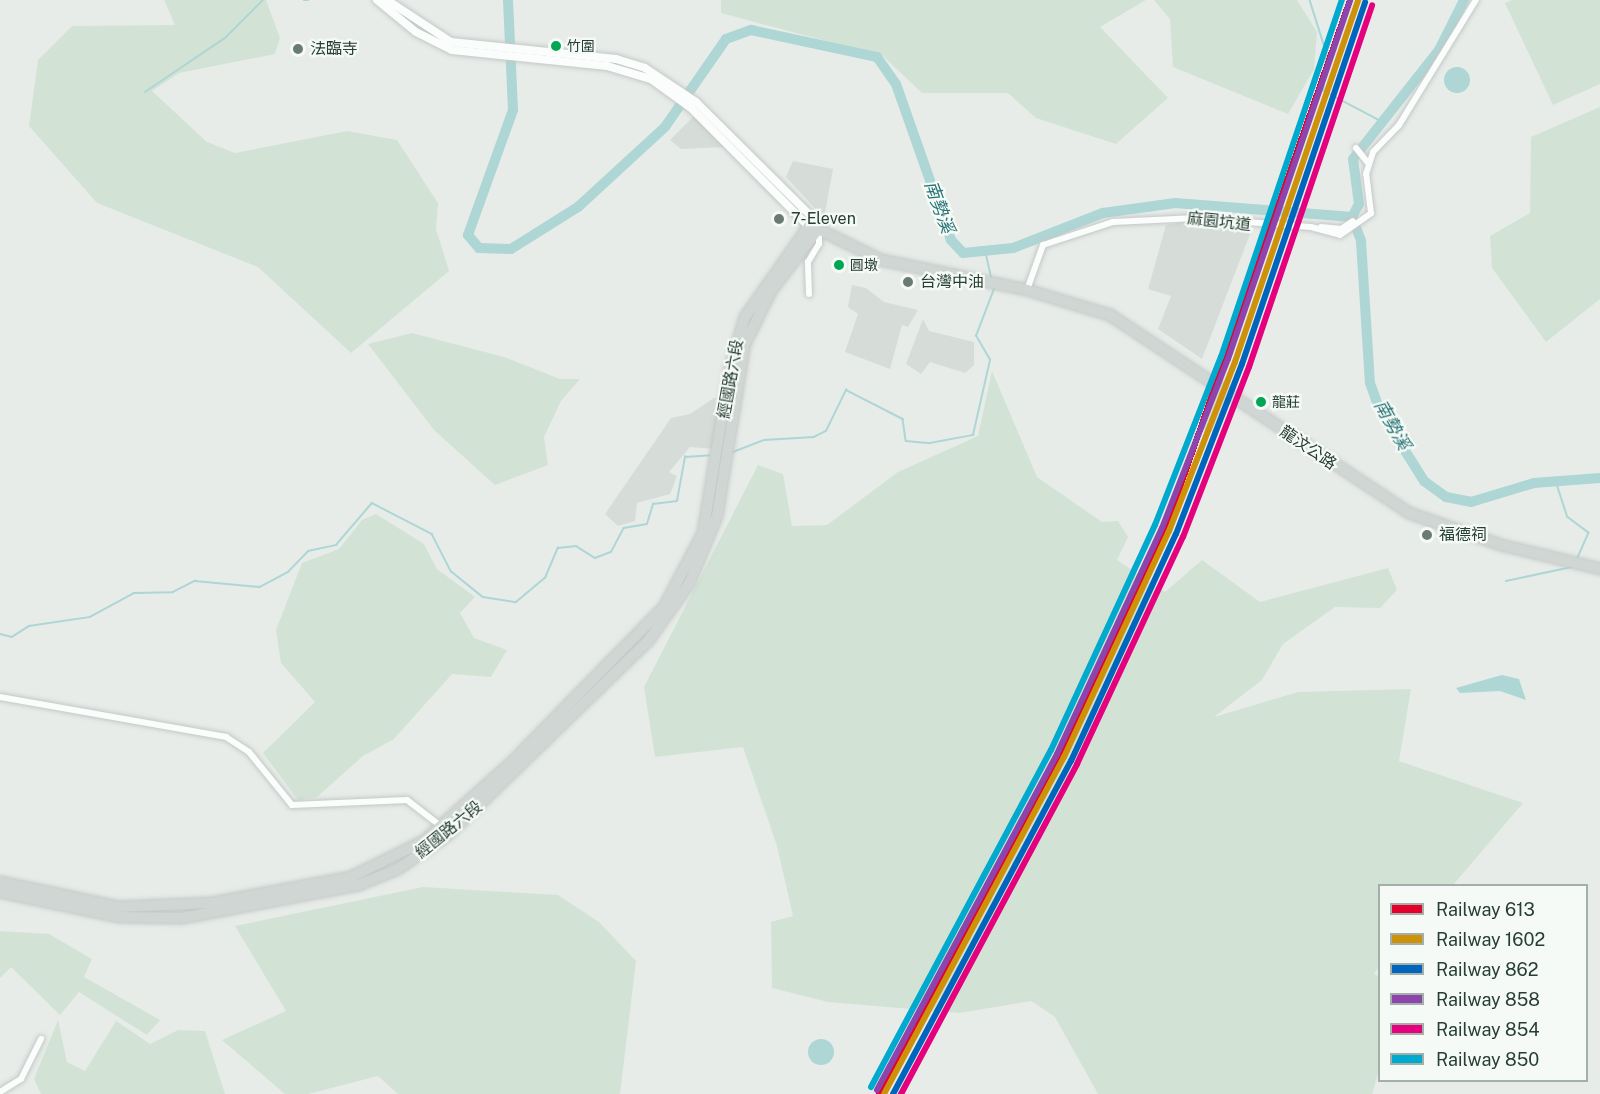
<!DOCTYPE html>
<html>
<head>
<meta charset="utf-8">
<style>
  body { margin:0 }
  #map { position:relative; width:1600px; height:1094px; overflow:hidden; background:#e7ece9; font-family:"Public Sans","Noto Sans TC",sans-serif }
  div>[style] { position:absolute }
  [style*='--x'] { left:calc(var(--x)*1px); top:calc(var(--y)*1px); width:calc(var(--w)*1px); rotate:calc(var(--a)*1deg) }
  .built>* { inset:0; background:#d6ddd8 }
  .green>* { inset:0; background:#d2e3d5 }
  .water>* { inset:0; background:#add6d5 }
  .round { border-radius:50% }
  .stream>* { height:1.5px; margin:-0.75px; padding:0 0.75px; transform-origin:0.75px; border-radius:0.75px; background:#add6d5 }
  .river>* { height:10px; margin:-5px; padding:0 5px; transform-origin:5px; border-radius:5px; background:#add6d5 }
  .roads { filter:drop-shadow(0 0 2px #c4c9c6) drop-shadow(0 0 2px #c4c9c6) }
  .minor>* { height:6px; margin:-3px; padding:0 3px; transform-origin:3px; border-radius:3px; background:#fbfcfc }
  .tertiary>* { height:8px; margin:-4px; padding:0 4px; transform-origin:4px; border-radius:4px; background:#fbfcfc }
  .primary>* { height:10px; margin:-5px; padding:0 5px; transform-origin:5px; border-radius:5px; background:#cfd6d3 }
  .rail-1>* { height:6px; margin:-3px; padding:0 3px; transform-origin:3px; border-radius:3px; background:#e4002b }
  .rail-2>* { height:6px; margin:-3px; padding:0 3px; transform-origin:3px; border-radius:3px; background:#cd910a }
  .rail-3>* { height:6px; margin:-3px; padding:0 3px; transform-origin:3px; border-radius:3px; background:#0065bd }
  .rail-4>* { height:6px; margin:-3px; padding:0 3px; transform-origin:3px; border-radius:3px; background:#8e44ad }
  .rail-5>* { height:6px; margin:-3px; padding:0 3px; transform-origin:3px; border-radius:3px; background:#e5007d }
  .rail-6>* { height:6px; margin:-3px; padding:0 3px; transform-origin:3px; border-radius:3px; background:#00a9ce }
  .dots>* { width:16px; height:16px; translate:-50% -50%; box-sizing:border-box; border:3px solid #f6faf7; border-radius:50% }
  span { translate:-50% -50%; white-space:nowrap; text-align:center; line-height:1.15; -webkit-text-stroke:4.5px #f6faf7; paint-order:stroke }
  .bus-label { font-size:14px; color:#263e33 }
  .left { translate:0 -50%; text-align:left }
  .poi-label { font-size:16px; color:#263e33 }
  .street-label { font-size:16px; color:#263e33 }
  .water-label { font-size:18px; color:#267474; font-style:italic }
  .legend { position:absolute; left:1378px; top:884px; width:210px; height:198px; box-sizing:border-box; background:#f6faf7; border:2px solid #a3afa9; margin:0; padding:8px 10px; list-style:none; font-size:18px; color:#263e33 }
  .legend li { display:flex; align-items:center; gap:12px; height:30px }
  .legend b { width:30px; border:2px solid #a3afa9 }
</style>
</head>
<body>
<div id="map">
  <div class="built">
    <div style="clip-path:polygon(694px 116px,725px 147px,681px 149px,670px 140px)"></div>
    <div style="clip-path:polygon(793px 161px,833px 169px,824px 218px,786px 177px)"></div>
    <div style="clip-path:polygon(1193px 221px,1252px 229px,1202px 359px,1158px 329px,1171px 296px,1148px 289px,1166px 225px)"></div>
    <div style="clip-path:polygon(852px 285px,866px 288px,884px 302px,918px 310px,908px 327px,902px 325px,890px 369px,845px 352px,858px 314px,848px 307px)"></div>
    <div style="clip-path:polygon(923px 319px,929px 331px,974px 342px,974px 365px,965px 373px,930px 362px,921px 374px,906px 364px)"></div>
    <div style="clip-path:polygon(1214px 392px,1226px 399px,1214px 433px,1199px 428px)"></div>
    <div style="clip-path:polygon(714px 398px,721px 398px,714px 449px,690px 447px,669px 472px,677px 476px,670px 494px,637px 503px,635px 521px,618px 526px,605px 514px,671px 418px,690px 414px)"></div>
  </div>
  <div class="green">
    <div style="clip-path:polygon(164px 0,266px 0,280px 38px,275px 54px,179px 73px,152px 91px,207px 142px,235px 153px,347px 131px,397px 140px,438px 203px,436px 229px,449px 271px,351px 353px,258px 267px,97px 203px,29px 126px,38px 60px,72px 26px,175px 25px)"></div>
    <div style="clip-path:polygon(721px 0,1146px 0,1100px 27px,1168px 98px,1116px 144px,1036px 118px,1008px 93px,922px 93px,883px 56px,721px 13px)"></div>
    <div style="clip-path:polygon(1154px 0,1297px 0,1317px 32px,1314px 69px,1288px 114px,1173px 67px,1170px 19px)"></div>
    <div style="clip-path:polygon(1512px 0,1600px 0,1600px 84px,1553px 105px,1505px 3px)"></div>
    <div style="clip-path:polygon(1600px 107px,1600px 299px,1546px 342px,1492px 268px,1490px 236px,1530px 213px,1531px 137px)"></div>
    <div style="clip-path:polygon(412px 333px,504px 357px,560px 379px,580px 379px,561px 401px,544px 437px,548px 465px,495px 485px,434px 430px,368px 344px)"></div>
    <div style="clip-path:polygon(992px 371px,1037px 477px,1102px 522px,1118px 521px,1128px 537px,1117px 560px,1165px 592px,1202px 560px,1260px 602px,1388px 568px,1397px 590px,1380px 608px,1335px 607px,1283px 644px,1262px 680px,1214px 717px,1298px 692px,1411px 689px,1399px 761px,1523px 803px,1453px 885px,1380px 886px,1379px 967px,1374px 974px,1379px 976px,1380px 1067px,1372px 1094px,1098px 1094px,1055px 1017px,1031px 1001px,959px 1013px,828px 1002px,772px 988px,771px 922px,793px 916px,777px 846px,743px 747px,655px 757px,644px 687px,758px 465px,783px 474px,792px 526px,827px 525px,898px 472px,978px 436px)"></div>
    <div style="clip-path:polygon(376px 514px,424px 544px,437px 569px,475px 597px,460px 613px,474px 638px,507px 650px,491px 677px,452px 674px,394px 739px,363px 756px,317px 797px,298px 800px,263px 753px,315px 702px,281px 663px,276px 630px,302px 563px,339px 549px,362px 520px)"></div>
    <div style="clip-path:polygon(423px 887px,558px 895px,599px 922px,636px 961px,620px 1094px,398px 1094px,378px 1076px,308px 1094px,285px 1094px,222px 1040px,286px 1011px,235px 926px)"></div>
    <div style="clip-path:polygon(0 931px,49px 934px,92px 959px,84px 977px,160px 1020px,147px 1035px,79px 992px,60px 1015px,11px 967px,0 978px)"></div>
    <div style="clip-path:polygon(58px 1020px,67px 1062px,85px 1071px,116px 1021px,150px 1044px,178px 1030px,205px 1031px,225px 1094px,41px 1094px,34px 1079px)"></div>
  </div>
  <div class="water">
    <div class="round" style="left:1444px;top:67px;width:26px;height:26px"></div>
    <div style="clip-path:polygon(1502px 675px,1519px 679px,1526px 700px,1500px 691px,1460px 693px,1456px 688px)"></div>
    <div class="round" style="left:808px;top:1039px;width:26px;height:26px"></div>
  </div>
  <div class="stream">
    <div style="--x:304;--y:0;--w:4;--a:0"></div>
    <div style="--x:1310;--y:0;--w:57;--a:72.5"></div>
    <div style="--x:1327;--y:54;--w:37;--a:95"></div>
    <div style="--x:1324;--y:91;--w:69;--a:27.7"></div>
    <div style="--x:145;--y:92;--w:97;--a:-34"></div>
    <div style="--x:225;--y:38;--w:54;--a:-45"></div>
    <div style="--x:986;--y:253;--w:26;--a:77"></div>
    <div style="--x:733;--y:452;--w:33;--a:-21"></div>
    <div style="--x:764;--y:440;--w:50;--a:-3.4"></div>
    <div style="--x:814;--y:437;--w:13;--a:-27"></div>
    <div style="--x:826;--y:431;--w:46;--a:-64"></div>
    <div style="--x:846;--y:390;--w:64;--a:27"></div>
    <div style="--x:903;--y:419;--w:22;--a:82"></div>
    <div style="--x:906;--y:441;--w:24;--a:5"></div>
    <div style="--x:930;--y:443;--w:44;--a:-10.5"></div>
    <div style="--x:973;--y:435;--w:77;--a:-77.2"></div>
    <div style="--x:990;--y:360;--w:28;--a:-120"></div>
    <div style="--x:976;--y:336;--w:50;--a:-69"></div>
    <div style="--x:1556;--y:481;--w:38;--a:72"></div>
    <div style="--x:1568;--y:517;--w:26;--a:37"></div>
    <div style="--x:1589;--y:533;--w:27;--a:114"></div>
    <div style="--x:1506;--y:581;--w:67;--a:-12"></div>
    <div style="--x:0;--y:634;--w:12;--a:14"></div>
    <div style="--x:12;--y:637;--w:20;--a:-33"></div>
    <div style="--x:29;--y:626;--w:62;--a:-8.4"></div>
    <div style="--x:90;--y:617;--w:50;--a:-28.6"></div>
    <div style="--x:134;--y:593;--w:39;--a:-1"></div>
    <div style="--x:173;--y:592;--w:25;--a:-27"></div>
    <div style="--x:195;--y:581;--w:65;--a:5.3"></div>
    <div style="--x:260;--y:587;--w:32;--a:-28"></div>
    <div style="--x:288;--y:572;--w:29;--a:-46"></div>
    <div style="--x:308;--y:551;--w:29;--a:-12"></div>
    <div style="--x:336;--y:545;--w:55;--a:-49.4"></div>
    <div style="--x:372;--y:503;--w:68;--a:27.3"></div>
    <div style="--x:432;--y:534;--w:42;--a:62.8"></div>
    <div style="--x:451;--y:571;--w:41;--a:39.1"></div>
    <div style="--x:483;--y:597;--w:33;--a:9"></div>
    <div style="--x:516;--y:602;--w:38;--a:-40"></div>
    <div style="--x:545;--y:578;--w:33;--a:-67"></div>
    <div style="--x:558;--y:548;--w:18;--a:-6"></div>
    <div style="--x:576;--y:546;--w:22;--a:32"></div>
    <div style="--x:595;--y:558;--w:17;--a:-21"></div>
    <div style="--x:611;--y:552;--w:27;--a:-62"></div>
    <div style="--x:624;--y:528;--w:23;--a:-10"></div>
    <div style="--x:647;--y:524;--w:21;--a:-73"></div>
    <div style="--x:653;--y:504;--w:24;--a:-7"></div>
    <div style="--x:677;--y:501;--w:45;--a:-79.7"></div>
    <div style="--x:685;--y:457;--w:26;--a:-4"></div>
  </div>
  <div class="river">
    <div style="--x:508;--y:0;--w:110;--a:87.4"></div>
    <div style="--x:513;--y:110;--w:133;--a:109.8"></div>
    <div style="--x:468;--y:235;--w:17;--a:50"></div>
    <div style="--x:479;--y:248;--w:32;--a:2"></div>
    <div style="--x:511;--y:249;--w:79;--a:-32.1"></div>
    <div style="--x:578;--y:207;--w:118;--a:-42.6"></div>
    <div style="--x:665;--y:127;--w:107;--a:-55.3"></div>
    <div style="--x:726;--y:39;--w:27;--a:-20"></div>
    <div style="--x:751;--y:30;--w:129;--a:12.1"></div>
    <div style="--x:877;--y:57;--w:33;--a:55"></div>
    <div style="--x:896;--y:84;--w:165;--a:70.6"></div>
    <div style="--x:951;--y:240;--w:18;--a:47"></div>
    <div style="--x:963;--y:253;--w:50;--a:-5.7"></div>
    <div style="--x:1013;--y:248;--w:97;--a:-21.3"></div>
    <div style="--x:1103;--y:213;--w:73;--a:-7.9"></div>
    <div style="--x:1175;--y:203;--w:178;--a:4.5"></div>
    <div style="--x:1352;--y:217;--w:26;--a:69"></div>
    <div style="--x:1361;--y:241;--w:142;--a:86.4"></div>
    <div style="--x:1370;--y:383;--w:30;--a:70"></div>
    <div style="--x:1380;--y:411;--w:83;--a:57.8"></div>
    <div style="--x:1424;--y:481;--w:27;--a:36"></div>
    <div style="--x:1446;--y:497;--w:25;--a:11"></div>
    <div style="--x:1471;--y:502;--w:66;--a:-16.8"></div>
    <div style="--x:1534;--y:483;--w:66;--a:-4.3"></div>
    <div style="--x:1352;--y:217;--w:15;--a:-62"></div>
    <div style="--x:1359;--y:204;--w:45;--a:-97.6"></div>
    <div style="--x:1353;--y:159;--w:139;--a:-51.7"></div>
    <div style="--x:1439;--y:50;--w:56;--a:-63.4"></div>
  </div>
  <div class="roads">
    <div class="minor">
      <div style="--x:1356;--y:148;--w:19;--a:51"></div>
      <div style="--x:1321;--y:227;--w:20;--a:6"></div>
      <div style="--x:1341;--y:229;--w:14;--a:-34"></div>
      <div style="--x:1027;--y:290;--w:48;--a:-70.4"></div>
      <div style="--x:1043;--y:245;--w:74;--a:-18.2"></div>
      <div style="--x:1113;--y:222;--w:83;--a:-2.8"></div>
      <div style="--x:1196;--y:218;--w:115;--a:4.5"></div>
      <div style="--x:1311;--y:227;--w:30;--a:15"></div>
      <div style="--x:1340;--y:235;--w:38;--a:-35"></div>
      <div style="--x:1371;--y:213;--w:39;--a:-97"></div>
      <div style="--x:1366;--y:174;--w:23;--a:-72"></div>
      <div style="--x:1373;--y:152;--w:37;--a:-46"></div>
      <div style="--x:1399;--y:125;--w:147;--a:-58.4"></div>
      <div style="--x:809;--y:294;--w:32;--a:-92"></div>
      <div style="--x:808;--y:262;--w:21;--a:-59"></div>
      <div style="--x:819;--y:244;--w:15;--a:-90"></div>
      <div style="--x:0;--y:697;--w:230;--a:10"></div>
      <div style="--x:226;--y:737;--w:27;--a:33"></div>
      <div style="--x:249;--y:752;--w:68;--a:50.9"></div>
      <div style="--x:292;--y:805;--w:115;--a:-2.5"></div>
      <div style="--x:407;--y:800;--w:44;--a:37.6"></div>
      <div style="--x:0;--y:1092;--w:25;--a:-32"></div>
      <div style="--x:21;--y:1079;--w:45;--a:-63.4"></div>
    </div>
    <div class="tertiary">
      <div style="--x:377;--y:0;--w:50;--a:39.4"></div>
      <div style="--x:416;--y:32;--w:40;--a:26.6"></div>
      <div style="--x:452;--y:50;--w:156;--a:5.9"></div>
      <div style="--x:607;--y:66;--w:46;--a:16.5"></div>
      <div style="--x:651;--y:79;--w:49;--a:35.9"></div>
      <div style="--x:691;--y:108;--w:166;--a:45.2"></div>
      <div style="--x:387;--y:0;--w:77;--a:33.3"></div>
      <div style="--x:451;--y:42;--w:166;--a:5.9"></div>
      <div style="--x:616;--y:59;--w:30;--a:17"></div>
      <div style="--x:645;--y:68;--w:61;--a:33.7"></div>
      <div style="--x:696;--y:102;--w:166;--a:44.8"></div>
    </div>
    <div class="primary">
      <div style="--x:814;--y:227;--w:75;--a:26.2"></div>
      <div style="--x:881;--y:260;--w:149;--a:11.6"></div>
      <div style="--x:1027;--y:290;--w:87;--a:16.8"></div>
      <div style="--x:1110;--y:315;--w:359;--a:33.5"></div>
      <div style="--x:1409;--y:513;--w:97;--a:19.2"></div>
      <div style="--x:1501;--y:545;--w:102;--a:13.6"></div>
      <div style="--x:0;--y:882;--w:122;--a:11.9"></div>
      <div style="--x:119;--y:907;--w:93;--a:-2.5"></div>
      <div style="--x:212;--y:903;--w:141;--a:-10.6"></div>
      <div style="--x:351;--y:877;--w:81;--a:-26.3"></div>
      <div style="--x:424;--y:841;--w:122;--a:-42"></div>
      <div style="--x:515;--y:759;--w:213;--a:-45.6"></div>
      <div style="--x:664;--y:607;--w:84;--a:-62.2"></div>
      <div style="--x:703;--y:533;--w:167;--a:-80.7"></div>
      <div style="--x:730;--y:368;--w:53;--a:-73.6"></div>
      <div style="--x:745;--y:317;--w:120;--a:-54.9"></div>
      <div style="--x:814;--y:219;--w:10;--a:61"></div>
      <div style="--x:0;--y:892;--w:122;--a:11.9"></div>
      <div style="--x:119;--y:917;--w:63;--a:0.9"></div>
      <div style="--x:182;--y:918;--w:179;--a:-10.6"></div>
      <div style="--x:358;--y:885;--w:43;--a:-21.8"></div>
      <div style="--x:398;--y:869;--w:62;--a:-34.5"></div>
      <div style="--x:449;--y:834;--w:277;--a:-44.1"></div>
      <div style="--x:648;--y:641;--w:70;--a:-54.3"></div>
      <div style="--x:689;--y:584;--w:74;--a:-67.6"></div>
      <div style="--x:717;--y:516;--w:174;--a:-80.8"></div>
      <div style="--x:745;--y:344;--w:59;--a:-63.9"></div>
      <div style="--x:771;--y:291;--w:79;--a:-52.7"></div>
    </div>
  </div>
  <div class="rail-1">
    <div style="--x:879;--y:1094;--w:383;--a:-61.8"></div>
    <div style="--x:1060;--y:756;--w:249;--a:-65.1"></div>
    <div style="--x:1165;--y:530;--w:561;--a:-70.76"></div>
  </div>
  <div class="rail-2">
    <div style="--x:884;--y:1094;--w:382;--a:-61.9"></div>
    <div style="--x:1064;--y:757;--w:249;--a:-65.1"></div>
    <div style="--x:1169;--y:531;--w:181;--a:-68.7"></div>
    <div style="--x:1235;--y:362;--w:382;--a:-71.2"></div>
  </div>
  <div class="rail-3">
    <div style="--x:893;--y:1094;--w:378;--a:-61.9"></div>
    <div style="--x:1071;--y:761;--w:250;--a:-65.2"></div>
    <div style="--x:1176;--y:534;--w:182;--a:-68.8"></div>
    <div style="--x:1242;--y:364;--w:382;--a:-71.2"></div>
  </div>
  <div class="rail-4">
    <div style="--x:877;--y:1090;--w:381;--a:-61.8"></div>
    <div style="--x:1057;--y:754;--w:249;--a:-65.1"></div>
    <div style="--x:1162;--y:528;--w:181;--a:-68.7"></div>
    <div style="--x:1228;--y:359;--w:379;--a:-71.2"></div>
  </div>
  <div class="rail-5">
    <div style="--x:901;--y:1094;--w:374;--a:-61.9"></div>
    <div style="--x:1077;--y:764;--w:251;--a:-65"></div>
    <div style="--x:1183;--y:537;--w:182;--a:-68.8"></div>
    <div style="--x:1249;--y:367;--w:382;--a:-71.2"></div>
  </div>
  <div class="rail-6">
    <div style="--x:871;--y:1087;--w:382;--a:-61.9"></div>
    <div style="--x:1051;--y:750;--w:248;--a:-65.2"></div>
    <div style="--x:1155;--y:525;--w:180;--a:-68.6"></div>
    <div style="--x:1221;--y:357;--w:377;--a:-71.3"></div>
  </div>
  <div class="dots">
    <div style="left:556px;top:46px;background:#00a651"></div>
    <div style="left:298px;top:49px;background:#6a7b73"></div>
    <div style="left:779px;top:219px;background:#6a7b73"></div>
    <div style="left:839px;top:265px;background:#00a651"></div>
    <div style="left:908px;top:282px;background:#6a7b73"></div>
    <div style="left:1261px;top:402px;background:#00a651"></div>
    <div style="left:1427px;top:535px;background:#6a7b73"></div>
  </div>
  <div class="bus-label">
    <span class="left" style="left:567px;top:46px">竹圍</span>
    <span class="left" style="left:850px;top:265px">圓墩</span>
    <span class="left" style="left:1272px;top:402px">龍莊</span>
  </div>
  <div class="poi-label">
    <span class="left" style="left:310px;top:49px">法臨寺</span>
    <span class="left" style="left:791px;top:219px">7-Eleven</span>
    <span class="left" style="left:920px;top:282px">台灣中油</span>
    <span class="left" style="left:1439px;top:535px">福德祠</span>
  </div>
  <div class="street-label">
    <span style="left:1219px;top:222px;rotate:6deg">麻園坑道</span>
    <span style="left:731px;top:379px;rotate:-80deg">經國路六段</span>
    <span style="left:1308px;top:448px;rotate:34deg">龍汶公路</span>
    <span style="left:449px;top:830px;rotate:-39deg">經國路六段</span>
  </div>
  <div class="water-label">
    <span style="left:939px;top:207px;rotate:70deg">南勢溪</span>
    <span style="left:1392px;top:425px;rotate:61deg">南勢溪</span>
  </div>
  <ul class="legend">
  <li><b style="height:8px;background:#e4002b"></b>Railway 613</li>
  <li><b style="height:8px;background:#cd910a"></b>Railway 1602</li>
  <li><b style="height:8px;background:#0065bd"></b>Railway 862</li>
  <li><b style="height:8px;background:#8e44ad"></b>Railway 858</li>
  <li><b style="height:8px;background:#e5007d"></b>Railway 854</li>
  <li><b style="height:8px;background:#00a9ce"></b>Railway 850</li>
  </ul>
</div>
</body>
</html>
